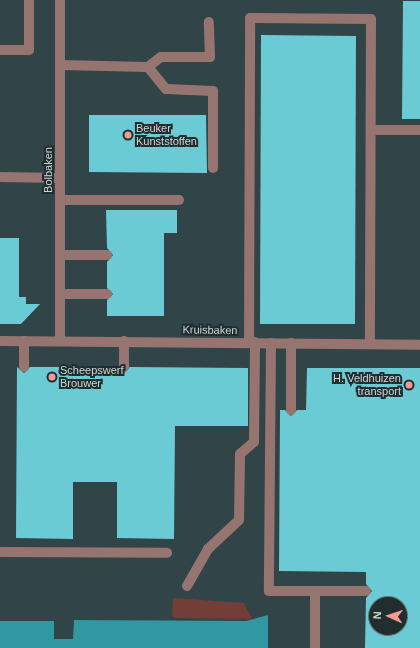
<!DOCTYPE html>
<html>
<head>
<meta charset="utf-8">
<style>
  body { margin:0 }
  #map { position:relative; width:420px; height:648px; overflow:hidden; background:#2b393a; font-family:Helvetica,sans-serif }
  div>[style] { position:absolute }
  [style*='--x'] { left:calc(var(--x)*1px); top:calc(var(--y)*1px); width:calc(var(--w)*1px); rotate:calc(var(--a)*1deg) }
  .built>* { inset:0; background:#314548 }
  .green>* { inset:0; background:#733e38 }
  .water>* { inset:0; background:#3197a1 }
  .building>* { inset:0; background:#6bcbd5 }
  .minor>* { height:10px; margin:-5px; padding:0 5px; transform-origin:5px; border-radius:5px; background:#967571 }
  .dots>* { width:11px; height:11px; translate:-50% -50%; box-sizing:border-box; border:2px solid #212e30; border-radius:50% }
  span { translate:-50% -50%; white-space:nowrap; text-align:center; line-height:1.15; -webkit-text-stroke:4px #212e30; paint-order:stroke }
  .poi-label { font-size:11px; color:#cdd5d6 }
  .left { translate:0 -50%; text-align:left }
  .right { translate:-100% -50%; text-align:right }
  .street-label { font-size:11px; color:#cdd5d6 }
  .north { position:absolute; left:368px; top:596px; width:40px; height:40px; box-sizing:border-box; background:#212e30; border:1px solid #667172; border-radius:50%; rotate:273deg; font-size:11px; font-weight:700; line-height:16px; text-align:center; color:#cdd5d6 }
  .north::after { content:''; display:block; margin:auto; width:14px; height:18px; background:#f59c92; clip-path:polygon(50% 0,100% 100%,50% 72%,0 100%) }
</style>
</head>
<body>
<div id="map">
  <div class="built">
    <div style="clip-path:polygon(evenodd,0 0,420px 0,420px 648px,0 648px,0 0,376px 604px,400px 604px,400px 628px,376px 628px,376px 604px)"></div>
  </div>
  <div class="green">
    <div style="clip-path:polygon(173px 598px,244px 603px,252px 619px,176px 618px,172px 616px)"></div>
  </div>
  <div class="water">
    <div style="clip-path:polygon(268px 615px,268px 648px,0 648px,0 621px,54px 621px,54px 639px,73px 639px,74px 620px,246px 621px)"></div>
  </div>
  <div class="building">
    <div style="clip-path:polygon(403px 1px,420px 1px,420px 119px,402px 119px)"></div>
    <div style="clip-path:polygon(261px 35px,356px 36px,355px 324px,260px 324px)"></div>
    <div style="clip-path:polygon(89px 115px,206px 115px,207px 173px,89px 172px)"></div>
    <div style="clip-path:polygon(106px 210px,177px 210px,177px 233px,164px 233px,164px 316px,107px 316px,107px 300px,113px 294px,107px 288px,107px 262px,113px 255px,107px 248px)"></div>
    <div style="clip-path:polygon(0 238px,19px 238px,19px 297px,26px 297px,26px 304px,40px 304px,21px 324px,0 324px)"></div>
    <div style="clip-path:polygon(17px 367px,24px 373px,30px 367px,118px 367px,124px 373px,130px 367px,248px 368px,248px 426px,175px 426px,174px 539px,117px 538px,117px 482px,73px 482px,73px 539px,16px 538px)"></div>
    <div style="clip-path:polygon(evenodd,307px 368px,420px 368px,420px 648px,365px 648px,366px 598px,372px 591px,366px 584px,366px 572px,279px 571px,280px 410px,285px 410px,291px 416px,297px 410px,306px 410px,307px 368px,376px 604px,400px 604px,400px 628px,376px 628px,376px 604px)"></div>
  </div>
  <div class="minor">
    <div style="--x:0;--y:50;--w:29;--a:0"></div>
    <div style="--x:29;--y:50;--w:50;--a:-90"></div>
    <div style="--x:60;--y:65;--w:88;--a:1.3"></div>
    <div style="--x:148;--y:67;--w:16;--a:-38"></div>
    <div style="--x:161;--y:57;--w:49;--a:0"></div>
    <div style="--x:210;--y:57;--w:35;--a:-92"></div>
    <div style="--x:148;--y:67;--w:28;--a:51"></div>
    <div style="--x:166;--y:89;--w:47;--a:2.4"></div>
    <div style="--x:213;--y:91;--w:77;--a:90"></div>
    <div style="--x:371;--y:130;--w:49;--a:0"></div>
    <div style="--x:0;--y:177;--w:60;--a:1"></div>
    <div style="--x:60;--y:200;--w:119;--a:0"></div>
    <div style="--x:60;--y:255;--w:47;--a:0"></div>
    <div style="--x:60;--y:294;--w:47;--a:0"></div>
    <div style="--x:60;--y:340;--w:340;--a:-90"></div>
    <div style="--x:0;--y:341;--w:420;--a:0.5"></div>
    <div style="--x:249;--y:343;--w:325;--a:-89.8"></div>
    <div style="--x:250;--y:18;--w:121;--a:0.5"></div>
    <div style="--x:371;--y:19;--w:325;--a:90.2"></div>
    <div style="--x:271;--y:343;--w:248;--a:90.5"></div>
    <div style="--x:269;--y:591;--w:46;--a:0"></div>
    <div style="--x:315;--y:591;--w:57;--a:90"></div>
    <div style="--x:291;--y:343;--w:67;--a:90"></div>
    <div style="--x:24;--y:367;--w:26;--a:-90"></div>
    <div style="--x:124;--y:367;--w:26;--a:-90"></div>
    <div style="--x:0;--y:552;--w:167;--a:0.3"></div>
    <div style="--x:187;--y:586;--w:43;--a:-60.4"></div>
    <div style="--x:208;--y:549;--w:42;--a:-43.1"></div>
    <div style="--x:239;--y:520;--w:66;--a:-89.1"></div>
    <div style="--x:240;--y:454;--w:18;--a:-41"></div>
    <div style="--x:254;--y:442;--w:100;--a:-89.4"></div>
    <div style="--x:315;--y:591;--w:51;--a:0"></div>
  </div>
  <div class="dots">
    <div style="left:128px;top:135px;background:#f59c92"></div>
    <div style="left:52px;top:377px;background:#f59c92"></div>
    <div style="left:409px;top:385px;background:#f59c92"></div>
  </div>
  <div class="poi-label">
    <span class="left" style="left:136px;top:135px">Beuker<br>Kunststoffen</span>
    <span class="left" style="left:60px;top:377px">Scheepswerf<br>Brouwer</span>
    <span class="right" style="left:401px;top:385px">H. Veldhuizen<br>transport</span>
  </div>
  <div class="street-label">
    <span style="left:48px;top:170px;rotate:-90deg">Bolbaken</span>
    <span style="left:210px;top:330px;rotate:1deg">Kruisbaken</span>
  </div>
  <div class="north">N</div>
</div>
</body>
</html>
